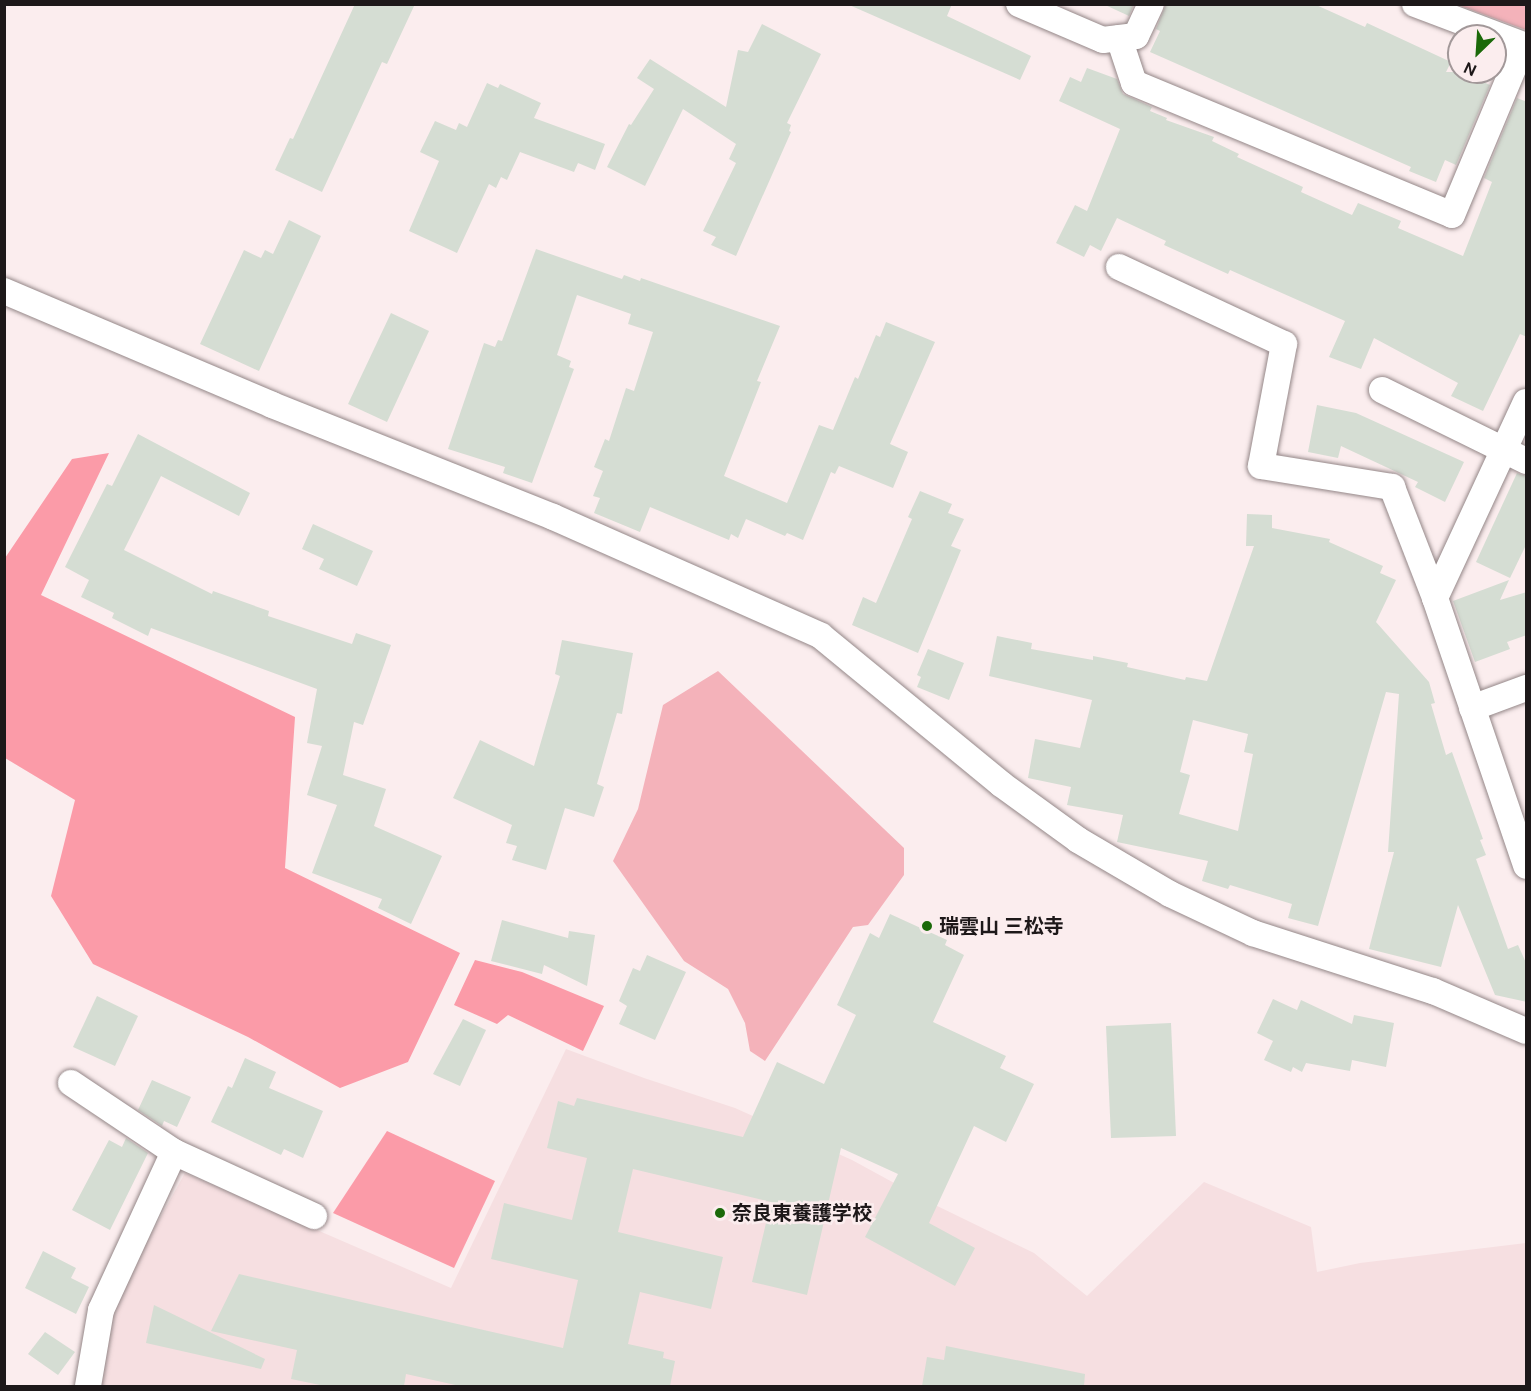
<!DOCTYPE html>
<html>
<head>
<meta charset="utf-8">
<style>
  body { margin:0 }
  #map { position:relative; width:1531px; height:1391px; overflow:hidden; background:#fbedee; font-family:"DM Sans","Noto Sans JP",sans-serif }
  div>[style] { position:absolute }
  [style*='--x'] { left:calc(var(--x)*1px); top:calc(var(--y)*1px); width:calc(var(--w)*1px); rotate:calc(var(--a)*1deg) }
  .built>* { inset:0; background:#f6dfe1 }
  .green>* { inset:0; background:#f4b2ba }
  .forest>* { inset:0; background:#fb9ba8 }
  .building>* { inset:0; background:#d5ddd3 }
  .roads { filter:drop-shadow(0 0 2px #948788) drop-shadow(0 0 2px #948788) }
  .street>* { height:26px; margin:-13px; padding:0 13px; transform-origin:13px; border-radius:13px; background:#fff }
  .dots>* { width:16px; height:16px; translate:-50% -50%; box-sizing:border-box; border:3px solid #fbedee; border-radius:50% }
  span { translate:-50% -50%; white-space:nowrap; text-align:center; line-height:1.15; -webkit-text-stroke:5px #fbedee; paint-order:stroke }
  .poi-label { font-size:20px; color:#1d1819; font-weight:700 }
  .left { translate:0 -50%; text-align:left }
  .frame { position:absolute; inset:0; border:6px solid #1d1819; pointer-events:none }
  .north { position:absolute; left:1447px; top:24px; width:60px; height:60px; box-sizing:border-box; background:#fbedee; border:2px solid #a29899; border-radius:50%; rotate:205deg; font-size:16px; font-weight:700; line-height:24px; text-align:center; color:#1d1819 }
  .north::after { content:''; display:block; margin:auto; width:21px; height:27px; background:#1b6909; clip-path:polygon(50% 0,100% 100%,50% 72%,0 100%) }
</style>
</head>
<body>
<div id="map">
  <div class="built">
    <div style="clip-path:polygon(566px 1049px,644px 1078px,735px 1108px,852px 1160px,929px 1202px,1034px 1253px,1087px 1296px,1204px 1182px,1311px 1227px,1317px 1272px,1360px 1263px,1526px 1243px,1526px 1386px,98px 1386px,115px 1299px,185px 1173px,451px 1288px)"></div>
  </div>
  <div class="green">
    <div style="clip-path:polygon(1458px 5px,1526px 5px,1526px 30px)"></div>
    <div style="clip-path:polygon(718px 671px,904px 848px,904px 875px,868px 925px,853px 927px,765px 1061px,750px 1051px,745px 1023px,728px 989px,684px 961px,613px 861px,638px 809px,663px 705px)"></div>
  </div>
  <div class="forest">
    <div style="clip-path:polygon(109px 453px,41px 595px,295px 717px,285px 868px,460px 953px,408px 1062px,340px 1088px,248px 1037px,93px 964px,51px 896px,75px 800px,5px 758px,5px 558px,72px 459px)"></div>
    <div style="clip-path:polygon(475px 960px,522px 972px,604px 1006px,583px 1051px,508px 1015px,497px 1024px,454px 1005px)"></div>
    <div style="clip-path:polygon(387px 1131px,495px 1181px,454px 1268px,333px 1213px)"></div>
  </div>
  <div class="building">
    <div style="clip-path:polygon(355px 4px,415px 4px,387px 64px,382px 62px,322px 192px,275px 170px,290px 138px,293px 139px)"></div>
    <div style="clip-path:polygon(847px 4px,952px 4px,947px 16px,1031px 56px,1020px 80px)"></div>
    <div style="clip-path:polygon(1103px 4px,1134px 4px,1129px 16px)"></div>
    <div style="clip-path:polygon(1166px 4px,1314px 4px,1365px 27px,1367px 23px,1451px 62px,1446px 72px,1480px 72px,1477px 79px,1490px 85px,1456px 165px,1445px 160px,1436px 182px,1409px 171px,1411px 167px,1150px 52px,1160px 31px,1156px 29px)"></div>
    <div style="clip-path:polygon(762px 24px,821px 54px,787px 123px,791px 125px,789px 131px,791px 132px,736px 256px,711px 245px,716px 237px,703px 231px,736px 163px,729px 159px,736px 144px,683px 109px,645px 186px,607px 167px,629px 124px,631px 125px,654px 89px,637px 78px,650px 59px,726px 107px,738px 50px,748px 52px)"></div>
    <div style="clip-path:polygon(1087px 68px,1117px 79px,1123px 94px,1152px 107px,1150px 111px,1167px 118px,1166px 120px,1214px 137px,1212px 141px,1239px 154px,1237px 157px,1303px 187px,1301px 192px,1352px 215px,1358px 203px,1401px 221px,1398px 228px,1463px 256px,1492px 182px,1484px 178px,1517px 98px,1527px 102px,1527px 337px,1520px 334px,1483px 411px,1451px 396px,1458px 383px,1374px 338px,1361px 369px,1329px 357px,1345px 321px,1230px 270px,1228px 274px,1164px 245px,1166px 241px,1117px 218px,1101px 251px,1090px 245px,1084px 257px,1056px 243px,1075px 205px,1087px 211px,1120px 129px,1059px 101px,1070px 77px,1081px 82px)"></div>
    <div style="clip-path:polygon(487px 83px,498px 88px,500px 84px,541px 103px,534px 118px,605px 144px,595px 170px,578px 163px,574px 172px,520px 152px,507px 180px,501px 177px,496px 188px,489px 184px,457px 253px,409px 231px,439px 161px,420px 152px,435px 121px,456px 130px,459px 123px,467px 127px)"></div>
    <div style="clip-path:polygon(289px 220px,321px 236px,259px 371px,200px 344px,244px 250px,261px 258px,265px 250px,273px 254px)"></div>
    <div style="clip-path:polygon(536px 249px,622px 279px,624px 275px,640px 281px,641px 278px,780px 326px,757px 381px,761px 382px,724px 476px,787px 503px,819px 425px,833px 430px,855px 377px,858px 379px,876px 335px,880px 337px,886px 322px,935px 342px,890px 444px,908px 452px,893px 488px,839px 466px,835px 474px,831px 472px,803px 540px,787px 533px,785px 536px,746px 519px,738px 538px,731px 534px,729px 540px,650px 507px,640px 532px,594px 513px,600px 498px,593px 496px,603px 471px,594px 467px,605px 439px,609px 441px,626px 388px,634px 391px,653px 332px,628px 324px,631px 314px,577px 295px,557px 355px,571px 361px,569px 367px,574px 369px,532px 483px,503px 473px,505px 467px,448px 449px,484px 343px,495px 347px,498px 340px,502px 341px)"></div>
    <div style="clip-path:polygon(391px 313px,429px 331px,387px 422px,348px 404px)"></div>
    <div style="clip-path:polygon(1317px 405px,1356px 413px,1464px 462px,1445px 502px,1415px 487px,1418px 482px,1341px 446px,1338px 458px,1308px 452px)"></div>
    <div style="clip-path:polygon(138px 434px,250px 493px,239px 516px,161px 476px,124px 550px,212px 594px,213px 591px,269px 611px,268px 616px,352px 644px,356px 633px,391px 645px,363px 725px,354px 722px,343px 775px,386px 789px,374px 826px,442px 856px,411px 924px,378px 908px,382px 899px,312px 873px,337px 805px,307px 795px,322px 746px,307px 743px,317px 689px,151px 628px,148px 636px,112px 618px,114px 613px,81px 597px,89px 580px,65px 567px,107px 484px,112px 486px)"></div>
    <div style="clip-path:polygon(1517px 473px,1527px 476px,1527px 543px,1510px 578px,1476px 562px)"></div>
    <div style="clip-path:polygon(920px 491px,952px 504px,948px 513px,964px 519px,951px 546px,961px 550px,918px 653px,852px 625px,863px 597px,876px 603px,912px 519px,908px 517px)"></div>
    <div style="clip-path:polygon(evenodd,1247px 514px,1272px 515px,1272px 528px,1330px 539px,1329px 542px,1383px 566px,1380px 573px,1396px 580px,1376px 622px,1429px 682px,1435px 703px,1431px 704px,1446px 755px,1452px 752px,1483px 839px,1480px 840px,1486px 855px,1476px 859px,1508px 949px,1518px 945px,1527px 965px,1527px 1002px,1495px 995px,1458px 905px,1441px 967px,1369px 949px,1394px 852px,1388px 852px,1399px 694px,1386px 692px,1318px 926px,1288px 918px,1292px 904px,1230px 885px,1228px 889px,1202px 881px,1208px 861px,1117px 842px,1123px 815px,1067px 805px,1071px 787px,1028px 778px,1035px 739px,1080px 748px,1092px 700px,989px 676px,997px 636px,1032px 643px,1031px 649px,1093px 660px,1093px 656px,1128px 663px,1127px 667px,1185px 680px,1186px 677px,1207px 681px,1254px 546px,1246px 546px,1247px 514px,1193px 720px,1248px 734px,1244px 752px,1253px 754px,1238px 831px,1179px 814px,1190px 775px,1180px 772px,1193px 720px)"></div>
    <div style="clip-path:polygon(313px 524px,373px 551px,357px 586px,319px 569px,324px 559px,302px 549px)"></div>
    <div style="clip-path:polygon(1509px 580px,1500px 600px,1527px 592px,1527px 635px,1507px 642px,1510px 649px,1475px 662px,1453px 601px)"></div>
    <div style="clip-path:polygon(562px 640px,633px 653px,622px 714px,617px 713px,597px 784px,604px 787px,594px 817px,565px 808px,546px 870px,512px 860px,517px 846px,506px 843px,512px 825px,453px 798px,480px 740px,534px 766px,560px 676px,555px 674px)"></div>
    <div style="clip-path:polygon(928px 649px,964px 663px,949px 700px,917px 687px,921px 677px,917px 675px)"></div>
    <div style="clip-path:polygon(890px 914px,947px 940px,945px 945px,964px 955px,933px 1022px,1006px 1056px,1000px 1068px,1034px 1084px,1006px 1142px,974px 1126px,929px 1223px,975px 1248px,955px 1286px,865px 1237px,898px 1174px,841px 1148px,807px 1295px,752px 1282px,771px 1202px,633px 1169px,618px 1232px,723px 1257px,711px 1309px,640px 1292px,628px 1344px,664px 1352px,663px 1358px,675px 1361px,670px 1386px,460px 1386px,406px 1374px,404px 1386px,325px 1386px,291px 1379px,297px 1350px,211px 1331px,239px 1274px,563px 1348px,578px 1280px,491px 1259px,504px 1203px,572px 1220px,587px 1158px,547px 1148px,558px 1101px,574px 1106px,577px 1098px,743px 1137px,777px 1062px,824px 1084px,856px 1015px,837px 1005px,870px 933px,879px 938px)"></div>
    <div style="clip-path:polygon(502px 920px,568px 938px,569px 931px,595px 935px,587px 986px,544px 965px,542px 974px,491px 961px)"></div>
    <div style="clip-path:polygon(647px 955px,686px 972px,655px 1040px,619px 1024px,627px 1006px,619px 1001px,633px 968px,640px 971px)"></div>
    <div style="clip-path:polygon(97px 996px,138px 1016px,115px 1066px,73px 1047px)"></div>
    <div style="clip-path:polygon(1273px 999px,1297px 1010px,1301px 1000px,1352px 1024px,1354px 1015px,1394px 1023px,1386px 1067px,1352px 1060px,1350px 1071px,1306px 1063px,1302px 1072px,1293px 1067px,1291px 1072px,1264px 1060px,1273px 1041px,1257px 1033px)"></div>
    <div style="clip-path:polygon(463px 1019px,486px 1030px,460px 1086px,433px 1074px)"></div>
    <div style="clip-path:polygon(1171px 1023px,1176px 1136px,1111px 1138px,1106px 1026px)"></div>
    <div style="clip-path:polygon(245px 1058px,276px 1072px,269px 1088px,323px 1111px,303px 1158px,284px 1149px,281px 1155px,211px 1122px,228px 1086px,232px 1088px)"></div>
    <div style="clip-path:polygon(152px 1080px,191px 1097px,177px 1127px,164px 1121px,162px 1126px,138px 1110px)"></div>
    <div style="clip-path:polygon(126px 1138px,148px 1153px,110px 1230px,72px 1210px,109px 1140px,122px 1147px)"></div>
    <div style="clip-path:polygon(43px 1251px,76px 1268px,71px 1278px,89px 1287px,76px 1314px,25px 1288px)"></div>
    <div style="clip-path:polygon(154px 1305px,265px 1359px,261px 1369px,146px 1343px)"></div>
    <div style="clip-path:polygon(45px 1332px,75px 1352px,58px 1375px,28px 1354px)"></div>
    <div style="clip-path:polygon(946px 1346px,1085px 1374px,1084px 1386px,922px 1386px,927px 1357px,944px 1360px)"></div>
  </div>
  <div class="roads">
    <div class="street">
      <div style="--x:1019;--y:4;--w:91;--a:23.2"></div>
      <div style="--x:1103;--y:40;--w:33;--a:-7"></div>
      <div style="--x:1136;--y:36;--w:35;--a:-65"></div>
      <div style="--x:1415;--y:4;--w:119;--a:20.7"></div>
      <div style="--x:1119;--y:38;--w:47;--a:71.6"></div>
      <div style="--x:1134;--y:83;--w:344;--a:22.5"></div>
      <div style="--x:1452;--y:215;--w:184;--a:-67.3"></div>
      <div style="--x:1119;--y:267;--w:182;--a:25"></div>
      <div style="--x:1284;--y:344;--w:124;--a:100.7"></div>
      <div style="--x:1261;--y:466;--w:133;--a:9.1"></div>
      <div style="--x:1392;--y:487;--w:119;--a:68.8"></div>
      <div style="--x:1435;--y:598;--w:283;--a:71.2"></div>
      <div style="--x:4;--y:291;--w:291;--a:23"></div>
      <div style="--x:272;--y:405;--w:302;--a:21.7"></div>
      <div style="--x:553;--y:517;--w:293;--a:23.9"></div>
      <div style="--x:821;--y:636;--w:233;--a:39.4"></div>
      <div style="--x:1001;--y:784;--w:95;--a:36"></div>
      <div style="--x:1078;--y:840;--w:107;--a:30.4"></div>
      <div style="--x:1170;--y:894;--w:92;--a:25.2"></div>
      <div style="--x:1253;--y:933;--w:189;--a:17.9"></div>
      <div style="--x:1433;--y:991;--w:101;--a:23.3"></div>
      <div style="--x:1382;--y:390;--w:161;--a:26.2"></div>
      <div style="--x:1435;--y:598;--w:216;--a:-65.1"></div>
      <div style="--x:1472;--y:708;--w:58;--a:-20.3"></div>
      <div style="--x:71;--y:1083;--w:124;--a:33.8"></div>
      <div style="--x:174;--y:1152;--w:154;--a:24.6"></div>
      <div style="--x:88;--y:1386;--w:77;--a:-80.3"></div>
      <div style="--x:101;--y:1310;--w:174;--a:-65.2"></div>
    </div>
  </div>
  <div class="dots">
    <div style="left:927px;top:926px;background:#1b6909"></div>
    <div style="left:720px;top:1213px;background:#1b6909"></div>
  </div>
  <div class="poi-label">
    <span class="left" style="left:939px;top:926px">瑞雲山 三松寺</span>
    <span class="left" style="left:732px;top:1213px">奈良東養護学校</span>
  </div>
  <div class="frame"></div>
  <div class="north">N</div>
</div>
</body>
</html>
